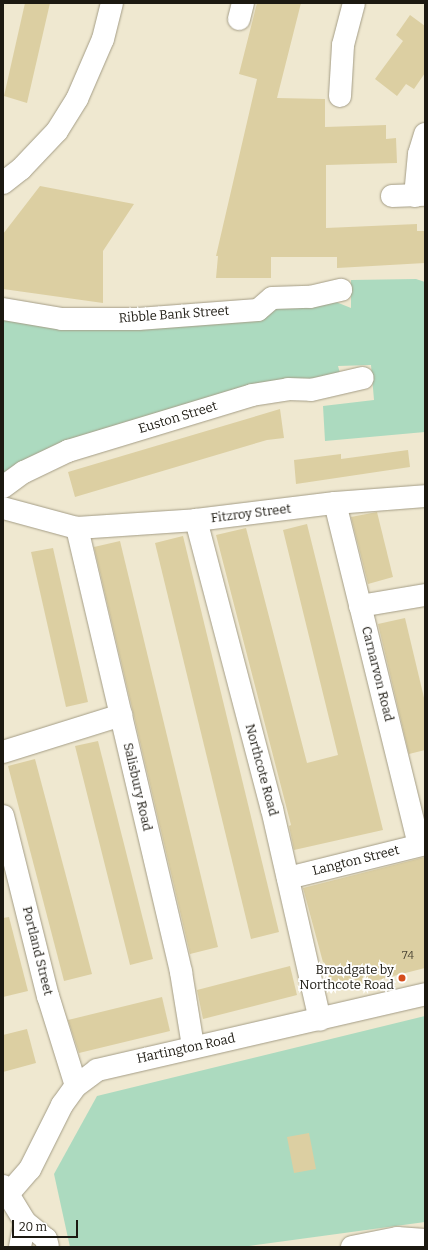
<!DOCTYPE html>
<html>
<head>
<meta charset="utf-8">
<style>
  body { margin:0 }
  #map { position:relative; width:428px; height:1250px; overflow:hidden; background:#efe8d0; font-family:Bitter,serif }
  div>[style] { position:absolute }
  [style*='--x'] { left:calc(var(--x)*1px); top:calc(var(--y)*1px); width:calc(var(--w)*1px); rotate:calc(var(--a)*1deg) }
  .green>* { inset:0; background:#acdabf }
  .building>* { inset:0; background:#dccfa2 }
  .roads { filter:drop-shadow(0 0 1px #a49d86) drop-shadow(0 0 1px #a49d86) }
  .minor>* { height:22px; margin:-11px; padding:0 11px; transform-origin:11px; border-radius:11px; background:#fff }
  .dots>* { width:11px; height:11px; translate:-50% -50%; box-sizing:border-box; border:2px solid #fff; border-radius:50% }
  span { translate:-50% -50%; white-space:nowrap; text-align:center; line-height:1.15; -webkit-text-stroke:3.5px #fff; paint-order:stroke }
  .number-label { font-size:11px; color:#4c4635 }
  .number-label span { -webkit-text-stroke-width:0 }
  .street-label { font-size:13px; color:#1c1911 }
  .poi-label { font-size:13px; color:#1c1911 }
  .right { translate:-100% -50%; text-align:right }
  .frame { position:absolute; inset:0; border:4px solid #1c1911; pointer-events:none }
  .scale { position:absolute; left:12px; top:1220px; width:66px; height:18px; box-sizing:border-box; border:2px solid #1c1911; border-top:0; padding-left:5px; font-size:12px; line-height:14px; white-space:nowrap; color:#1c1911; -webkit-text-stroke:3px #fff; paint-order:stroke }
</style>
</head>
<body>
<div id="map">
  <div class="green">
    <div style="clip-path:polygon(416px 279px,425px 282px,425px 432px,325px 441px,323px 406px,374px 400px,371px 365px,338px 366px,341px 377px,3px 481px,3px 314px,59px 323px,274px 301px,331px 300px,351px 308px,351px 280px)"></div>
    <div style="clip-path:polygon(425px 1016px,425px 1222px,242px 1247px,70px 1247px,54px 1174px,97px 1096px)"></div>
  </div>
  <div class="building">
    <div style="clip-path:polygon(25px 3px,50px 3px,27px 103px,4px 96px)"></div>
    <div style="clip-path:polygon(257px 3px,301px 3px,277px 98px,325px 99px,325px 127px,386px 125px,386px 139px,396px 138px,397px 163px,326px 165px,326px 228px,417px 224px,417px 231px,425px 231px,425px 263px,337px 268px,337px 257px,271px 257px,271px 278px,216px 278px,218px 256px,216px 256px,257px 79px,239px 74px)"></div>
    <div style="clip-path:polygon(410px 15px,425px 26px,425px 73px,414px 89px,406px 84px,397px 96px,375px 79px,403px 41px,396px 35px)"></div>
    <div style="clip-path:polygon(40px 186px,134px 204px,103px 251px,103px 303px,3px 289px,3px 234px)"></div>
    <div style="clip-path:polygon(280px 409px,284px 438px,267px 440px,75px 497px,68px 472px)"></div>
    <div style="clip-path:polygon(408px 450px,410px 467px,296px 484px,294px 460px,341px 454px,341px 459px)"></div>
    <div style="clip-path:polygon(377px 512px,393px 577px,368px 584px,351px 517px)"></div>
    <div style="clip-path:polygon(307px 524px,383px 830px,294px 850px,289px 826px,291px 825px,216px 535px,246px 528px,307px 763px,338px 755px,283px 530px)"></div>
    <div style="clip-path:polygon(183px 536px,279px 932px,251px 939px,155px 543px)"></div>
    <div style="clip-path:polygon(120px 541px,218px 947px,190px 954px,94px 547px)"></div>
    <div style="clip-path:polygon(53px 548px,88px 702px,66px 707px,31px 552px)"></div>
    <div style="clip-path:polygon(405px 618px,425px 702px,425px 750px,409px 754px,378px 624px)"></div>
    <div style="clip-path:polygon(98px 741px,153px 959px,130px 965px,75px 746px)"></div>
    <div style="clip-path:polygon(35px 759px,92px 974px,64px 981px,8px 766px)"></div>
    <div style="clip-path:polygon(425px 857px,425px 968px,331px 992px,303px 888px)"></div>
    <div style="clip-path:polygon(9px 917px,28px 991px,3px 997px,3px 918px)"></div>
    <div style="clip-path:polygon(290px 966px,297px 995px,203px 1019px,197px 990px)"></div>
    <div style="clip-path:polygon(162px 997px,170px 1031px,79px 1053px,68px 1020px)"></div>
    <div style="clip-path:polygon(27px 1029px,36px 1063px,3px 1072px,3px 1035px)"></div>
    <div style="clip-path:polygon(309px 1133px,316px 1169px,294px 1173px,287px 1137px)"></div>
  </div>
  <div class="roads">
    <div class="minor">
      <div style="--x:239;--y:19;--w:16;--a:-76"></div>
      <div style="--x:340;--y:96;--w:51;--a:-86.6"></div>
      <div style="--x:343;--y:45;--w:43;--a:-75.3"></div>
      <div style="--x:3;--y:183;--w:23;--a:-38"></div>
      <div style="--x:21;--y:169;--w:52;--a:-46.5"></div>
      <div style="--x:57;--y:131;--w:38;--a:-58"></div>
      <div style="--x:77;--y:99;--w:65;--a:-66.6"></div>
      <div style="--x:103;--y:39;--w:37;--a:-76"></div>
      <div style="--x:392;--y:196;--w:33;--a:-2"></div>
      <div style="--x:415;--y:196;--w:42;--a:-84.6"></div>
      <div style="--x:419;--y:154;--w:21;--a:-73"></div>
      <div style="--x:3;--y:309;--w:60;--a:9.6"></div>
      <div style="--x:62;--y:319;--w:76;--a:0"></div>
      <div style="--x:138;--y:319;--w:120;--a:-4.3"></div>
      <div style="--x:258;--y:310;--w:18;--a:-41"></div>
      <div style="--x:272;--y:298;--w:38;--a:-2"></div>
      <div style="--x:310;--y:297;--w:32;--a:-13"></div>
      <div style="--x:3;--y:487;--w:26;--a:-36"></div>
      <div style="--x:24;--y:472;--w:49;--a:-25.5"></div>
      <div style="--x:68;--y:451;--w:192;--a:-16.9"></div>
      <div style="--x:252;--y:395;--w:36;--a:-9"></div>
      <div style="--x:288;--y:389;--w:23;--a:2"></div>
      <div style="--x:311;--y:390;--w:53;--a:-13"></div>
      <div style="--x:335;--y:503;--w:352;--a:76.2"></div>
      <div style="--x:3;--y:508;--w:77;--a:15.1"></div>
      <div style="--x:77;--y:528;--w:119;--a:-3.8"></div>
      <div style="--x:196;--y:520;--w:140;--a:-7"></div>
      <div style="--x:335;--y:503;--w:90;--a:-4.4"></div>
      <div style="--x:196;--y:520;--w:299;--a:75.3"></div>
      <div style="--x:272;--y:809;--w:216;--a:77.2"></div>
      <div style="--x:77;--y:528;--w:456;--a:76.8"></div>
      <div style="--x:181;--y:972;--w:75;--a:80.8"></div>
      <div style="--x:360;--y:606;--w:66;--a:-9.6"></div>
      <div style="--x:3;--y:752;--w:124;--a:-17.4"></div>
      <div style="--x:3;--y:816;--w:186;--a:76"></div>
      <div style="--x:48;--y:996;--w:94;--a:72.7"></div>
      <div style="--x:288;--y:878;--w:141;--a:-13.9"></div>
      <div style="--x:3;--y:1186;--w:42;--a:58.6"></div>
      <div style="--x:25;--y:1222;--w:27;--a:39"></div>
      <div style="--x:46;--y:1239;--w:8;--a:76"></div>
      <div style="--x:9;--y:1193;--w:32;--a:-49"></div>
      <div style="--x:30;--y:1169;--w:72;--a:-63.4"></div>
      <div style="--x:62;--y:1105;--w:24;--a:-54"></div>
      <div style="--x:76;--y:1086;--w:26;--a:-37"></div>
      <div style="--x:97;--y:1070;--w:337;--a:-13"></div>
      <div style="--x:20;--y:1247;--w:25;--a:-79"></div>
      <div style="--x:352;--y:1247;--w:46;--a:-11.3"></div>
      <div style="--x:397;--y:1238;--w:28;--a:4"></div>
    </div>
  </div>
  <div class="dots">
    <div style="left:402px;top:978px;background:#d54d1b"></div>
  </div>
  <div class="number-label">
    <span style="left:408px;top:956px">74</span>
  </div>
  <div class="street-label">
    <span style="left:174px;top:315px;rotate:-4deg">Ribble Bank Street</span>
    <span style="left:178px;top:418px;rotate:-17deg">Euston Street</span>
    <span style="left:251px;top:514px;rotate:-7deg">Fitzroy Street</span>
    <span style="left:377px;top:674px;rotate:76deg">Carnarvon Road</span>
    <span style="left:261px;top:770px;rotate:75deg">Northcote Road</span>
    <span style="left:137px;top:787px;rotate:77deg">Salisbury Road</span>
    <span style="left:356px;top:861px;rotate:-14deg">Langton Street</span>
    <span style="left:37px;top:951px;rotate:76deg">Portland Street</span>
    <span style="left:186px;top:1049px;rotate:-12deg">Hartington Road</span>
  </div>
  <div class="poi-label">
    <span class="right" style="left:394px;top:978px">Broadgate by<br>Northcote Road</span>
  </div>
  <div class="frame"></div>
  <div class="scale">20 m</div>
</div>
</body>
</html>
